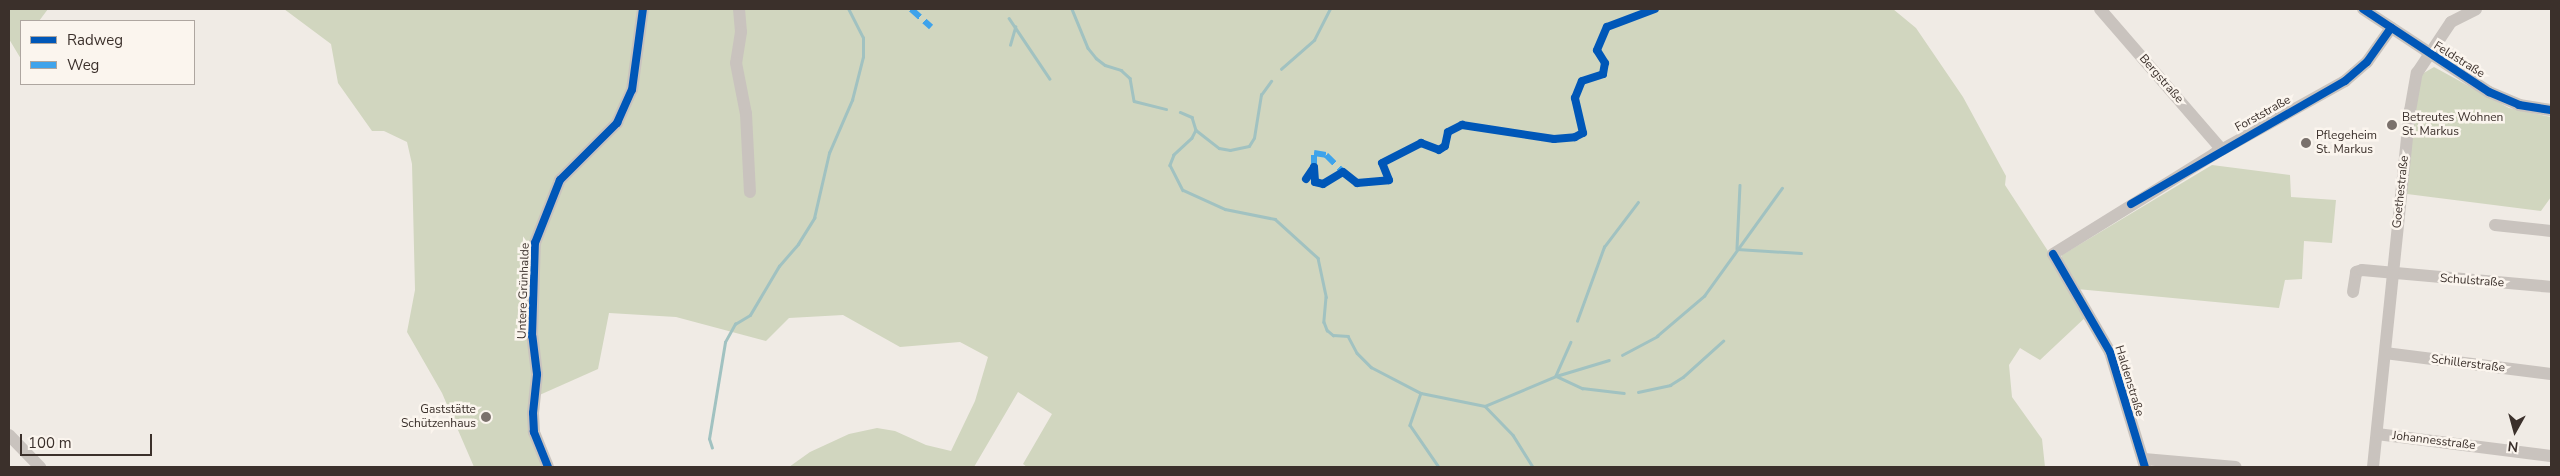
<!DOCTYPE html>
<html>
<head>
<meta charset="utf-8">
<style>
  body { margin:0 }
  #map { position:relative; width:2560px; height:476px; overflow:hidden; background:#f0ebe5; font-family:"Nunito Sans",sans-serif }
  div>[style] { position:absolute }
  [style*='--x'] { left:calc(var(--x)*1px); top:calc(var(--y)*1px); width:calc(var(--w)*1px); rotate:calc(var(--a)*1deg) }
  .green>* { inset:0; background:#d1d6bf }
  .stream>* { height:2.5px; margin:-1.25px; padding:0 1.25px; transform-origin:1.25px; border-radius:1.25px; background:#a1c2c1 }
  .minor>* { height:12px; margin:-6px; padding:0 6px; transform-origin:6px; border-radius:6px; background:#c9c3be }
  .quiet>* { height:6px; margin-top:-3px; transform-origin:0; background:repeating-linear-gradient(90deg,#3fa3eb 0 12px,transparent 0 18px) }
  .cycleway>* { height:8px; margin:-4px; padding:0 4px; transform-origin:4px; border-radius:4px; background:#0057b8 }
  .dots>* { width:14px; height:14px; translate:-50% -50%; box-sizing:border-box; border:2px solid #fbf5ee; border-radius:50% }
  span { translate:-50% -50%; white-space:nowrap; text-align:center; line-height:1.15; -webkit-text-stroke:5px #fbf5ee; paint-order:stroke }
  .street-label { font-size:12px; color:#3b302b }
  .poi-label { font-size:12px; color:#3b302b }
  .left { translate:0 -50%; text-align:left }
  .right { translate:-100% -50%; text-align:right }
  .frame { position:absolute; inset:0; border:10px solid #3b302b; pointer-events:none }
  .legend { position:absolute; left:20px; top:20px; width:175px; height:65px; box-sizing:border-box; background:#fbf5ee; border:1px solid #aea6a0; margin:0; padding:6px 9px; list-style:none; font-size:15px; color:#3b302b }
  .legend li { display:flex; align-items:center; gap:10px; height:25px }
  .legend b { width:25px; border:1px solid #aea6a0 }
  .north { position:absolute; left:2490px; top:406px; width:50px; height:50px; -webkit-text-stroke:4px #fbf5ee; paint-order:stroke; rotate:187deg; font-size:14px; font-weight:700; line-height:20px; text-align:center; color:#3b302b }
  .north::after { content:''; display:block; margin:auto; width:18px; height:22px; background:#3b302b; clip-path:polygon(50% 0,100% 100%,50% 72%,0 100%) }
  .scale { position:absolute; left:20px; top:434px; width:132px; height:22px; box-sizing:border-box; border:2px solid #3b302b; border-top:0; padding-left:6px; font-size:15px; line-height:18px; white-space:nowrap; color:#3b302b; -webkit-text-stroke:4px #fbf5ee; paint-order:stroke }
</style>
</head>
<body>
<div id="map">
  <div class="green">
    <div style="clip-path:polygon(9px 9px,48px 9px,39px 21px,21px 21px,21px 59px,9px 39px)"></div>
    <div style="clip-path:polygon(284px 9px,1893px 9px,1916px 28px,1963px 97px,2006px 176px,2005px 185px,2089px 314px,2040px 360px,2020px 348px,2009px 365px,2012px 397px,2042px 439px,2045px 467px,1027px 467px,1023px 464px,1052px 414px,1018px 392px,974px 467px,789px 467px,810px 452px,849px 434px,877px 428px,895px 431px,926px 445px,951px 451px,975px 401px,988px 357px,960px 342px,900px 347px,843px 315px,789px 318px,766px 341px,676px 317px,609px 313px,598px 369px,535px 397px,533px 413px,548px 467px,474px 467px,442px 393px,407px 332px,415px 290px,412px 164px,407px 142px,384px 131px,372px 131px,338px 83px,331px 44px)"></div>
    <div style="clip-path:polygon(2434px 67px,2509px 108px,2551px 117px,2551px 197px,2541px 211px,2407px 194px,2412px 129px,2422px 74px)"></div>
    <div style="clip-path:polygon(2212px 165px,2290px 175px,2291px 197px,2336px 200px,2332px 243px,2304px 241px,2302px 279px,2285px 280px,2279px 308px,2077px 289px,2061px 260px,2062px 255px)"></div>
  </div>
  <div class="stream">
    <div style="--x:1072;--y:9;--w:42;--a:67.7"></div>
    <div style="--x:1088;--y:48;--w:13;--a:51"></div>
    <div style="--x:1096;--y:58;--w:11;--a:38"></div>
    <div style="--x:1105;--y:65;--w:17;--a:17"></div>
    <div style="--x:1121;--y:70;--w:12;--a:42"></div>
    <div style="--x:1130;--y:78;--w:23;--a:80"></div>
    <div style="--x:1134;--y:101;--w:33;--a:14"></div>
    <div style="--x:1009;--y:18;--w:73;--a:56.1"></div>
    <div style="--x:1010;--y:45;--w:19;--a:-74"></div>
    <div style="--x:1281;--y:69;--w:44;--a:-41.3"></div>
    <div style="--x:1314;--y:40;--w:35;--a:-63"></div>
    <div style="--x:1180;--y:112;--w:13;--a:23"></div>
    <div style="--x:1192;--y:117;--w:14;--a:73"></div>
    <div style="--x:1196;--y:130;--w:9;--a:117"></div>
    <div style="--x:1192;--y:138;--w:25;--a:137"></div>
    <div style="--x:1174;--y:155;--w:11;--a:112"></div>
    <div style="--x:1170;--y:165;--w:28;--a:63"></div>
    <div style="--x:1183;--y:190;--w:46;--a:24.3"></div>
    <div style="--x:1225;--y:209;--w:51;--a:11.3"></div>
    <div style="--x:1275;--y:219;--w:58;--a:42.2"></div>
    <div style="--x:1318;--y:258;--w:40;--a:78"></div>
    <div style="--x:1326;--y:297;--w:25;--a:95"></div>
    <div style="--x:1324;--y:322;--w:9;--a:69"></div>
    <div style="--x:1327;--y:330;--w:8;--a:40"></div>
    <div style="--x:1333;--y:335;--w:15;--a:4"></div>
    <div style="--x:1348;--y:336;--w:19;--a:62"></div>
    <div style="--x:1357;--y:353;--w:20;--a:45"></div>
    <div style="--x:1371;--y:367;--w:56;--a:27.5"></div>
    <div style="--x:1421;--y:393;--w:65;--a:11.5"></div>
    <div style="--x:1485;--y:406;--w:40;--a:46"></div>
    <div style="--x:1513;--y:435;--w:38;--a:58"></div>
    <div style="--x:1196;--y:130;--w:29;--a:38"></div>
    <div style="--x:1219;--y:148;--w:11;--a:10"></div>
    <div style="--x:1230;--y:150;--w:19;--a:-12"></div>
    <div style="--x:1249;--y:146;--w:9;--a:-58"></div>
    <div style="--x:1254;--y:138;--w:44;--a:-80.8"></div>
    <div style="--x:1261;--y:95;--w:17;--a:-54"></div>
    <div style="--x:1740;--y:185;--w:64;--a:92.7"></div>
    <div style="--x:1737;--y:249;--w:64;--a:3.6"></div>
    <div style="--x:1577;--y:321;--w:79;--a:-70"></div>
    <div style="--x:1604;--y:247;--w:56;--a:-52.9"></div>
    <div style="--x:1571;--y:342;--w:37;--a:114"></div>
    <div style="--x:1556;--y:376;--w:29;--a:25"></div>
    <div style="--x:1582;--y:388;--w:42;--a:6.8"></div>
    <div style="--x:1622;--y:355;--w:40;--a:-28"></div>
    <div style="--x:1657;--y:336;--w:62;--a:-40.4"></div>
    <div style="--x:1704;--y:296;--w:133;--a:-54.2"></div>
    <div style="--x:1638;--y:392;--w:33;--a:-12"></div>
    <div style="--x:1670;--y:385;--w:15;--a:-32"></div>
    <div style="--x:1683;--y:377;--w:54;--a:-42"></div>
    <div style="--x:1421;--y:393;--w:34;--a:109"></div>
    <div style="--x:1410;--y:425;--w:51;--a:55.4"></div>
    <div style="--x:1485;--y:406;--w:77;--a:-22.9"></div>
    <div style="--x:1556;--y:376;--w:55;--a:-16.8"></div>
    <div style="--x:712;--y:448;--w:9;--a:-108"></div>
    <div style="--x:709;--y:439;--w:98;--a:-80.6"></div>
    <div style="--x:725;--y:342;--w:21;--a:-61"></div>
    <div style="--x:735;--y:324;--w:17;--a:-31"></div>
    <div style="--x:750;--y:315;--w:57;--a:-59.4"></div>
    <div style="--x:779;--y:266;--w:29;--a:-49"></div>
    <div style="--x:798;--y:244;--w:31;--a:-58"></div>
    <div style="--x:814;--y:218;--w:67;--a:-77"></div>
    <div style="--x:829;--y:153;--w:58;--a:-66.5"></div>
    <div style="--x:852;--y:100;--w:44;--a:-75.7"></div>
    <div style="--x:863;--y:57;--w:19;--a:-90"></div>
    <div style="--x:863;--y:38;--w:33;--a:-117"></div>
  </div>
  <div class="minor">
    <div style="--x:739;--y:9;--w:23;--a:85"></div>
    <div style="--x:741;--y:32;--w:31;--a:99"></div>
    <div style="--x:736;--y:63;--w:52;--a:78.9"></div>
    <div style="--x:746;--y:114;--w:78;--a:87.1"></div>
    <div style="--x:2100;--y:9;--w:186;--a:49.1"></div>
    <div style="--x:2363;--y:9;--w:151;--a:33.4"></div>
    <div style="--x:2489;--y:92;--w:33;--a:23"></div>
    <div style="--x:2519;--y:105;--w:32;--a:9"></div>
    <div style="--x:2495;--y:225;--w:56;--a:6.1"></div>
    <div style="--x:2353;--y:292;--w:20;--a:-81"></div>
    <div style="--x:2356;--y:272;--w:6;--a:-18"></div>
    <div style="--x:2362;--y:270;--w:190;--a:5.1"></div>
    <div style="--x:2385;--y:353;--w:167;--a:7.2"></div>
    <div style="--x:2377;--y:434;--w:175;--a:7.2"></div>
    <div style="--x:9;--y:435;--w:45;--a:45.9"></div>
    <div style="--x:2144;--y:459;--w:92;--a:5"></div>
    <div style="--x:548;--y:467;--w:38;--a:-112"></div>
    <div style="--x:534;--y:432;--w:19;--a:-93"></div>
    <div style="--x:533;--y:413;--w:39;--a:-84"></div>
    <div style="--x:537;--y:374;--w:38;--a:-97"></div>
    <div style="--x:532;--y:336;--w:93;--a:-88.2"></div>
    <div style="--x:535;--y:243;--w:68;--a:-68.4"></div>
    <div style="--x:560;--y:180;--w:81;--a:-45"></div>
    <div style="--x:617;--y:123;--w:36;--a:-66"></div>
    <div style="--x:632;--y:90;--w:82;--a:-82.3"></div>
    <div style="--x:2145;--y:467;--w:120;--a:-106.9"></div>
    <div style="--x:2110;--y:352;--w:113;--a:-120.2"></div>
    <div style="--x:2053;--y:254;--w:190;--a:-31.8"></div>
    <div style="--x:2214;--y:154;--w:150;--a:-29.1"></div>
    <div style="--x:2345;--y:81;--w:29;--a:-41"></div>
    <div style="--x:2367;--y:62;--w:42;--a:-54.8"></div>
    <div style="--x:2373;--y:467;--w:358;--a:-84.1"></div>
    <div style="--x:2410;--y:111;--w:39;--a:-80"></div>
    <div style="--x:2417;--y:73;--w:61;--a:-56.3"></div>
    <div style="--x:2451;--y:22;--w:28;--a:-27"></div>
  </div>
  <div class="quiet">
    <div style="--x:911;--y:9;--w:27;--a:42"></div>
    <div style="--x:1314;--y:167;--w:14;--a:-90"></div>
    <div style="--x:1314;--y:153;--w:12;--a:9"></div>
    <div style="--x:1326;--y:155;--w:24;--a:45"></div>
  </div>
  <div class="cycleway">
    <div style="--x:2363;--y:9;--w:151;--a:33.4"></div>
    <div style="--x:2489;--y:92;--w:33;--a:23"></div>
    <div style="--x:2519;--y:105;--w:32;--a:9"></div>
    <div style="--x:1306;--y:179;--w:14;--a:-56"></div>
    <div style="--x:1314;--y:167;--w:15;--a:86"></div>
    <div style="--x:1315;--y:182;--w:8;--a:14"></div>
    <div style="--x:1323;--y:184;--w:23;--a:-31"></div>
    <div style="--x:1343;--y:172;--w:18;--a:38"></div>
    <div style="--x:1357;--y:183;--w:32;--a:-5"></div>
    <div style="--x:1389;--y:180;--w:18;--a:-112"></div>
    <div style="--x:1382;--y:163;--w:44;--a:-27.1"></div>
    <div style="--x:1421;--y:143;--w:19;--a:21"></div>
    <div style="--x:1439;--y:150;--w:7;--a:-34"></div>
    <div style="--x:1445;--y:146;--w:14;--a:-78"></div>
    <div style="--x:1448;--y:132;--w:16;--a:-27"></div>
    <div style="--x:1462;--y:125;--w:93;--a:8.7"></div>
    <div style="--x:1554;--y:139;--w:21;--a:-5"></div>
    <div style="--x:1575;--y:137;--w:9;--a:-27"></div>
    <div style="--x:1583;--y:133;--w:36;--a:-103"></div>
    <div style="--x:1575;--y:98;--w:18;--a:-68"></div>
    <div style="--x:1582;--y:81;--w:22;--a:-18"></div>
    <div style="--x:1603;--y:74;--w:11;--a:-80"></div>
    <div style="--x:1605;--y:63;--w:15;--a:-122"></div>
    <div style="--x:1597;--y:50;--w:25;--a:-67"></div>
    <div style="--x:1607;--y:27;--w:51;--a:-20.6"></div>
    <div style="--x:2131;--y:204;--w:247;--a:-29.9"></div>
    <div style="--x:2345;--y:81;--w:29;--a:-41"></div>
    <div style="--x:2367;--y:62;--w:42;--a:-54.8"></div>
    <div style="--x:2053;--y:254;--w:113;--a:59.8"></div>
    <div style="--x:2110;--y:352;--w:120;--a:73.1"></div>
    <div style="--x:548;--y:467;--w:38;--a:-112"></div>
    <div style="--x:534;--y:432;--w:19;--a:-93"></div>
    <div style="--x:533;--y:413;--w:39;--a:-84"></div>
    <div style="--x:537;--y:374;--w:38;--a:-97"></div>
    <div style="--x:532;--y:336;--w:93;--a:-88.2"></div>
    <div style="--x:535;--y:243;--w:68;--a:-68.4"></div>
    <div style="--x:560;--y:180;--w:81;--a:-45"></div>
    <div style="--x:617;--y:123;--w:36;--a:-66"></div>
    <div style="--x:632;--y:90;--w:82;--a:-82.3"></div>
  </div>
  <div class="dots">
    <div style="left:2392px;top:125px;background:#7a716c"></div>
    <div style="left:2306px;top:143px;background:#7a716c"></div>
    <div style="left:486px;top:417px;background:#7a716c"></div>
  </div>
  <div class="street-label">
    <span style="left:2459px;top:60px;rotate:32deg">Feldstraße</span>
    <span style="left:2161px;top:79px;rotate:49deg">Bergstraße</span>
    <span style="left:2263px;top:114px;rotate:-29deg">Forststraße</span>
    <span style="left:2401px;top:192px;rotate:-84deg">Goethestraße</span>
    <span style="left:2472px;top:281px;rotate:4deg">Schulstraße</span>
    <span style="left:524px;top:291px;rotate:-88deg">Untere Grünhalde</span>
    <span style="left:2468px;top:364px;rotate:7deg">Schillerstraße</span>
    <span style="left:2129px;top:381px;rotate:73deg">Haldenstraße</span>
    <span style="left:2434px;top:441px;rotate:7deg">Johannesstraße</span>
  </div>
  <div class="poi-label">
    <span class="left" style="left:2402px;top:125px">Betreutes Wohnen<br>St. Markus</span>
    <span class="left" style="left:2316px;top:143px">Pflegeheim<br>St. Markus</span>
    <span class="right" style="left:476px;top:417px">Gaststätte<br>Schützenhaus</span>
  </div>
  <div class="frame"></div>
  <ul class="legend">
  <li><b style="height:6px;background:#0057b8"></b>Radweg</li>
  <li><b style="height:6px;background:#3fa3eb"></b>Weg</li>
  </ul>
  <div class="north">N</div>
  <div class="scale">100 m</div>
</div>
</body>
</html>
